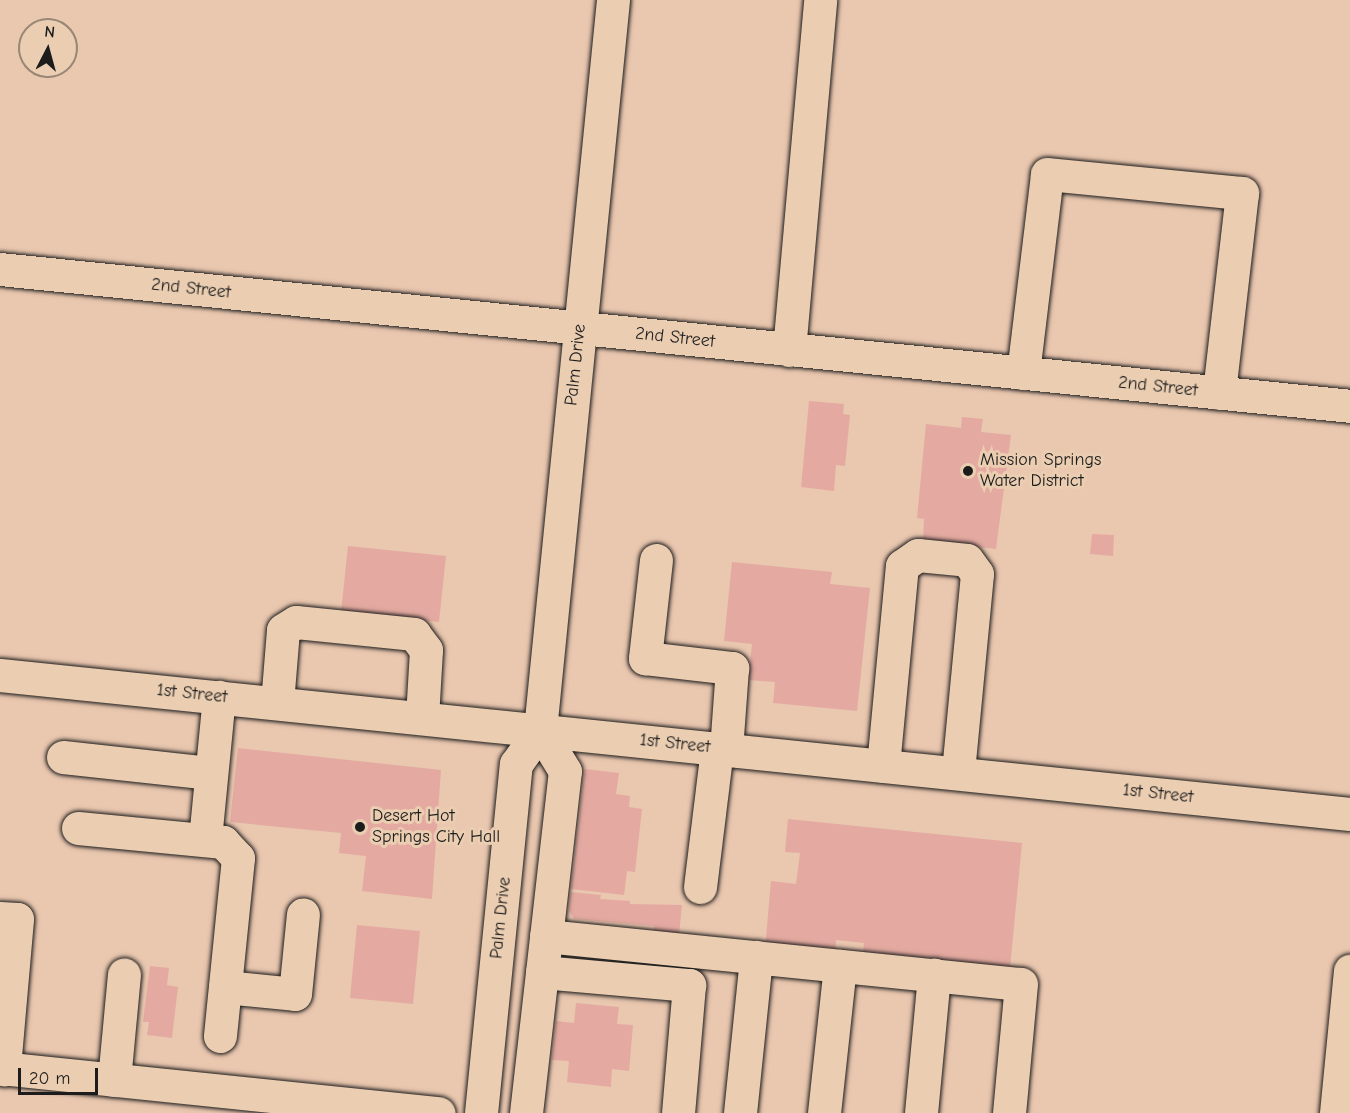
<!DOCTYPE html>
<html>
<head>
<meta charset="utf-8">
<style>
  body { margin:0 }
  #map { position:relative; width:1350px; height:1113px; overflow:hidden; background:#eac7af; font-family:"Comic Neue",sans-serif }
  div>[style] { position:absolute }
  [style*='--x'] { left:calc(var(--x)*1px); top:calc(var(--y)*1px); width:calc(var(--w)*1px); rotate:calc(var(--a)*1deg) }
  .building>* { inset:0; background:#e4aaa1 }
  .roads { filter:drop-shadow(0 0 2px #1c1c1c) drop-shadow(0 0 2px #1c1c1c) }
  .minor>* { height:33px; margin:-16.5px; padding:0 16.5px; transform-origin:16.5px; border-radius:16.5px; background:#ebceb2 }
  .major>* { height:33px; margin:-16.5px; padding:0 16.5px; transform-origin:16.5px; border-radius:16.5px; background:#ebceb2 }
  .dots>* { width:16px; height:16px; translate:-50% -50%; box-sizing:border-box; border:3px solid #ebceb2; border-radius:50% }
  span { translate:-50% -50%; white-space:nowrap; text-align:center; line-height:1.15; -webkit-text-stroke:6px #ebceb2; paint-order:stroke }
  .street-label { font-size:18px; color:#1c1c1c }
  .poi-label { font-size:18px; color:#1c1c1c }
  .left { translate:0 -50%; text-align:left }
  .north { position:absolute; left:18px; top:18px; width:60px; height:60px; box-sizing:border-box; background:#ebceb2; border:2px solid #988776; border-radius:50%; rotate:6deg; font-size:16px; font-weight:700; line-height:24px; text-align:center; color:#1c1c1c }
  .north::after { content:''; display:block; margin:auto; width:21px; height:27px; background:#1c1c1c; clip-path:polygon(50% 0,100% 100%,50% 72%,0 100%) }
  .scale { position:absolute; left:18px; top:1068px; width:80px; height:27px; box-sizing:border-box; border:3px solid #1c1c1c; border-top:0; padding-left:8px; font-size:18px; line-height:21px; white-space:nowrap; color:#1c1c1c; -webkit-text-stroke:4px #ebceb2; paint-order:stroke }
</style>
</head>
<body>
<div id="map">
  <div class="building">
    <div style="clip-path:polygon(809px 401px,844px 404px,843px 414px,850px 415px,845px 466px,836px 465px,834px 491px,801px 487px)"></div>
    <div style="clip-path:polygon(962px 417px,983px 419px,981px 432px,1011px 435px,996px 549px,923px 541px,924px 519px,917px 518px,926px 424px,961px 428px)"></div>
    <div style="clip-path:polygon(1092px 534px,1114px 535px,1113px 556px,1090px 554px)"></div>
    <div style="clip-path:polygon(348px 546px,446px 556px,439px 622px,341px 612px)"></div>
    <div style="clip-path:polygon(732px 562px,832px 572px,830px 584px,870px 588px,857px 711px,773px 703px,775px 682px,748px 680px,752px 644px,724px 641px)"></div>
    <div style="clip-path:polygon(238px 748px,441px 770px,432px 899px,362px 891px,366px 856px,339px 853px,341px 833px,230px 822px)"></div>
    <div style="clip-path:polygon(585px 769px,619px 773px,616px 794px,630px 796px,629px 807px,642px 809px,635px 872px,627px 871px,624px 895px,571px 889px)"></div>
    <div style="clip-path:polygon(788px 819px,1022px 843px,1010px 968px,863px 953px,864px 943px,836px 940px,835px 956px,765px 949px,771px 881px,796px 884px,800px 853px,785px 852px)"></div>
    <div style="clip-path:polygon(571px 892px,601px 895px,600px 899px,630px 901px,630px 904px,682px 905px,679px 935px,653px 933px,654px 926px,574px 919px,569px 911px)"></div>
    <div style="clip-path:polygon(357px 925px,420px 931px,413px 1004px,350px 998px)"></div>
    <div style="clip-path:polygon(150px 966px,169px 968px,167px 985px,178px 987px,172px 1038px,147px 1035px,149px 1022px,143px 1022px)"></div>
    <div style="clip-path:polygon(576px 1003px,619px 1007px,617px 1024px,633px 1025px,629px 1071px,612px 1069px,611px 1087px,567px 1082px,569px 1061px,552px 1060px,556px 1021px,574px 1023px)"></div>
  </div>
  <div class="roads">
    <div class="minor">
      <div style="--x:0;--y:269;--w:1357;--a:5.79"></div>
      <div style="--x:789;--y:350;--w:351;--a:-84.9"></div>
      <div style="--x:1023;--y:373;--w:200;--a:-83.1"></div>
      <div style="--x:1047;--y:174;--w:196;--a:5.6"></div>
      <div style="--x:1242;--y:193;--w:201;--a:96.6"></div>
      <div style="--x:656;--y:560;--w:99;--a:96.4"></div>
      <div style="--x:645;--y:658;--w:88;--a:6.6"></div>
      <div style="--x:732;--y:668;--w:81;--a:94.2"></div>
      <div style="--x:0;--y:675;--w:1357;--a:5.88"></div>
      <div style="--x:277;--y:703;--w:73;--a:-85.3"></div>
      <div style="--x:283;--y:630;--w:15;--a:-32"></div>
      <div style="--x:296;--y:622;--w:119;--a:5.8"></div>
      <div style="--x:414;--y:634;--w:20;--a:53"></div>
      <div style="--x:426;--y:650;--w:68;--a:93.4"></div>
      <div style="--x:63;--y:757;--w:149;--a:6.2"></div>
      <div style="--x:883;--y:766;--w:201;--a:-84.6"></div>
      <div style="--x:902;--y:566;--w:19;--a:-35"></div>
      <div style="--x:918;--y:555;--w:49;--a:5.8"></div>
      <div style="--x:967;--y:560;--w:17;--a:54"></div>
      <div style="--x:977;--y:574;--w:200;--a:95.5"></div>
      <div style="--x:78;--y:828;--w:146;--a:5.5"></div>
      <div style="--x:223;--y:842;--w:22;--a:47"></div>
      <div style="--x:238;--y:858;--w:179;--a:95.8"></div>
      <div style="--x:205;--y:839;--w:143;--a:-84.4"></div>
      <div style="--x:700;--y:887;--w:140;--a:-83"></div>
      <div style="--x:0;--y:918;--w:17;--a:3"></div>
      <div style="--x:17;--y:919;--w:151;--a:95"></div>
      <div style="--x:546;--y:936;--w:477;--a:5.8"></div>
      <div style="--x:1021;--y:984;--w:130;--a:95.3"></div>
      <div style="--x:542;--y:972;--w:148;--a:5.1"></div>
      <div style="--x:689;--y:985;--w:128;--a:94.9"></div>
      <div style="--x:225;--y:987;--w:70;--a:5.7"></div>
      <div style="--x:295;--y:994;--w:80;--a:-84.3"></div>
      <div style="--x:114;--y:1080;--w:106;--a:-84.6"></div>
      <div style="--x:740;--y:1113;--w:157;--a:-84.1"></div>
      <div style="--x:824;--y:1113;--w:148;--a:-83.8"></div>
      <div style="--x:921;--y:1113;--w:139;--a:-84.6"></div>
      <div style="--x:1336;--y:1113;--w:143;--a:-84.4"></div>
    </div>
    <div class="major">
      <div style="--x:0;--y:1068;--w:441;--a:5.9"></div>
      <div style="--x:481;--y:1113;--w:351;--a:-84.3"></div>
      <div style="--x:516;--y:764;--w:42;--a:-54.8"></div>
      <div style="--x:540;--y:730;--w:734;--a:-84.29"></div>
      <div style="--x:526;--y:1113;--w:344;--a:-83.5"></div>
      <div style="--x:565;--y:771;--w:48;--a:-121.4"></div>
    </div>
  </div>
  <div class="dots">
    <div style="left:968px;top:471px;background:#1c1c1c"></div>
    <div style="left:360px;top:827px;background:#1c1c1c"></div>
  </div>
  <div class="street-label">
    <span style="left:191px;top:289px;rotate:6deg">2nd Street</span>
    <span style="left:675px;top:338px;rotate:6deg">2nd Street</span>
    <span style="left:576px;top:365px;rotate:-84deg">Palm Drive</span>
    <span style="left:1158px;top:387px;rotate:6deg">2nd Street</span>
    <span style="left:192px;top:694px;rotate:6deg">1st Street</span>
    <span style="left:675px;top:744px;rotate:6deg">1st Street</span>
    <span style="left:1158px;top:794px;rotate:6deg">1st Street</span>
    <span style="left:501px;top:918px;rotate:-84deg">Palm Drive</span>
  </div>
  <div class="poi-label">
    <span class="left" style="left:980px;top:471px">Mission Springs<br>Water District</span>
    <span class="left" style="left:372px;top:827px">Desert Hot<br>Springs City Hall</span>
  </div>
  <div class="north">N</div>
  <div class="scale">20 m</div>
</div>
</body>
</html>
